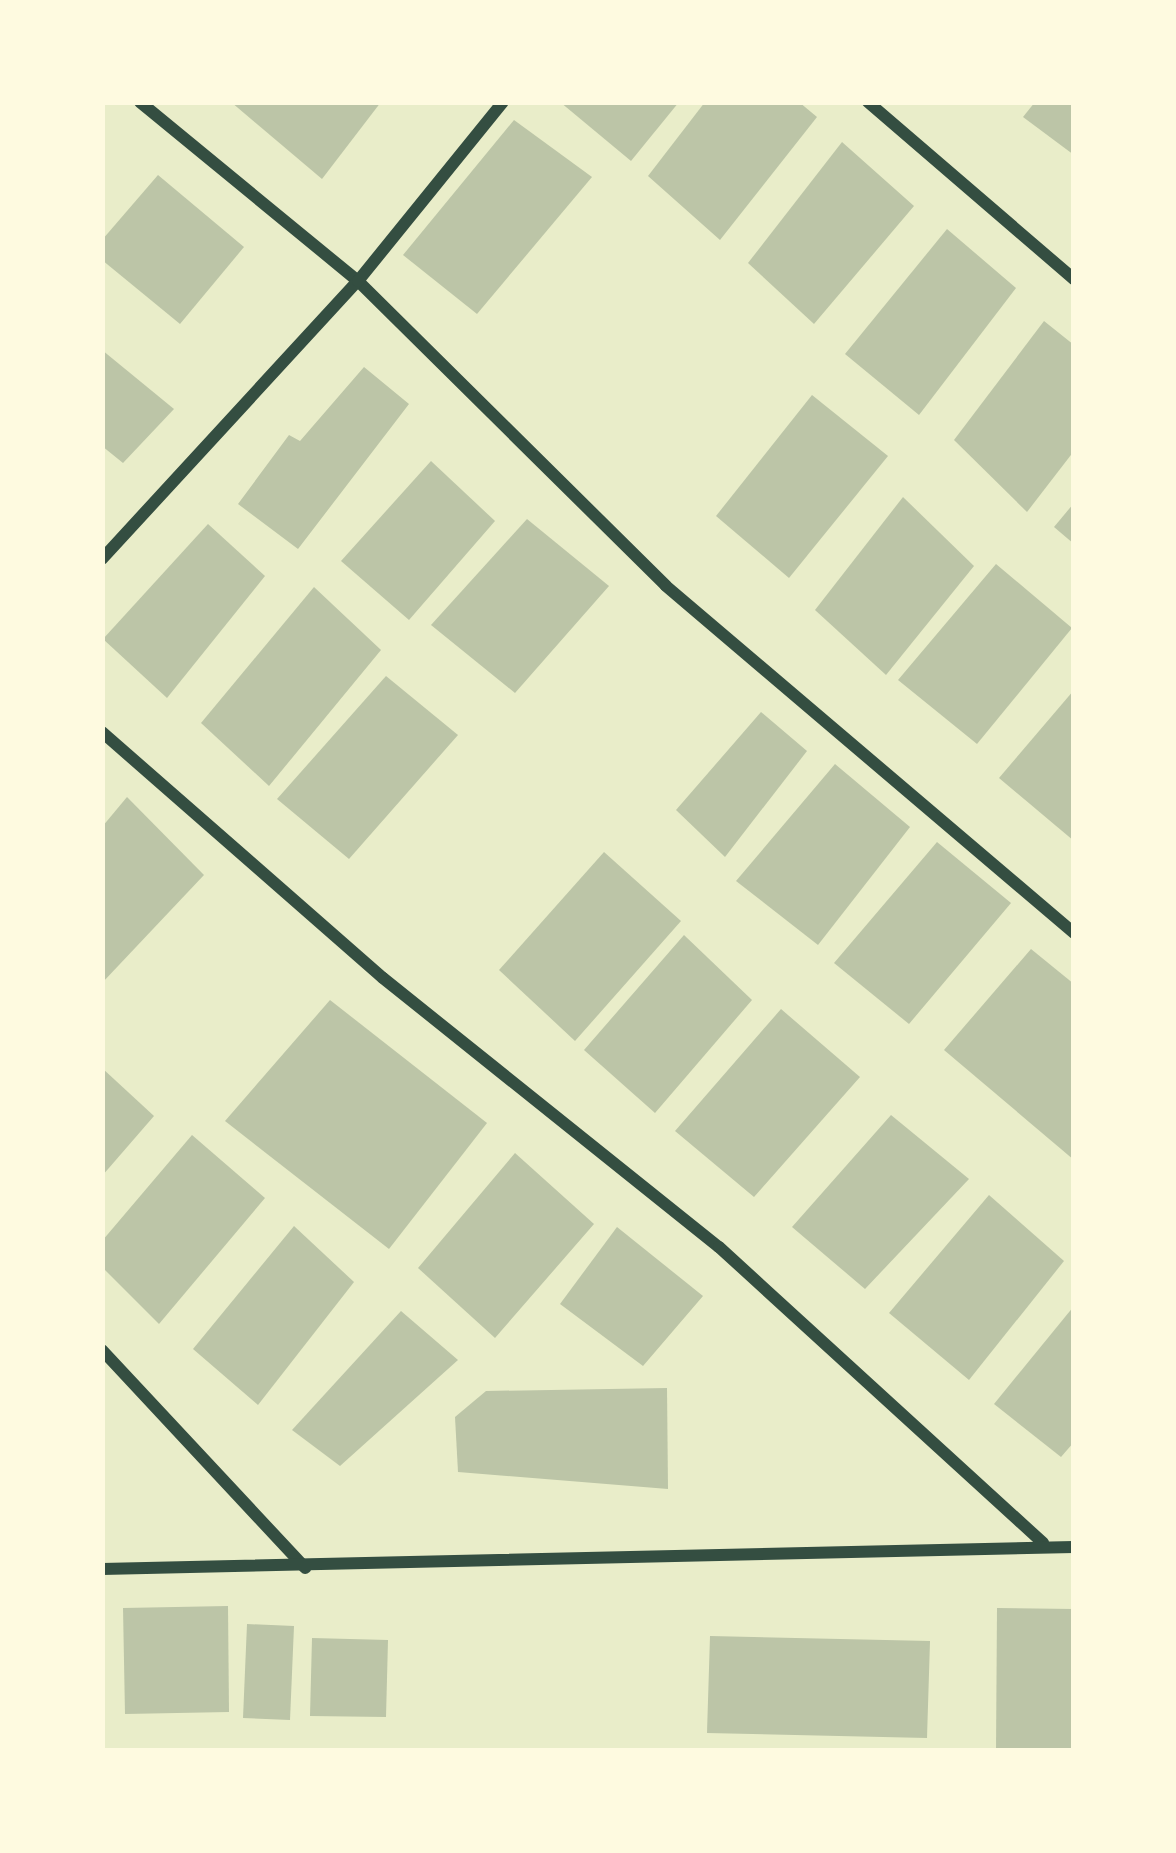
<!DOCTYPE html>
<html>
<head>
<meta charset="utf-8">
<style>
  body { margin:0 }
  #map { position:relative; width:1176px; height:1853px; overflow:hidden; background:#e9edc9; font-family:"Roboto Condensed",sans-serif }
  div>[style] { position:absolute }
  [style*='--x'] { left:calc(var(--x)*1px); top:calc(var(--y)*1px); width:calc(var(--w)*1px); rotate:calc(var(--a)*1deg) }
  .building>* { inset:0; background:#bcc5a7 }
  .minor>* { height:12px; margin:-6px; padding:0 6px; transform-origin:6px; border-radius:6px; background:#344e41 }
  span { translate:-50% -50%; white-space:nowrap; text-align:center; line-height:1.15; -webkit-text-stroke:9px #fefae0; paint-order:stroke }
  .frame { position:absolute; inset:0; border:105px solid #fefae0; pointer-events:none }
</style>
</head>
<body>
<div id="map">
  <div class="building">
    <div style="clip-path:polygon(231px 102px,381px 102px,322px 179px)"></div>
    <div style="clip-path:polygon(560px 102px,679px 102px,631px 161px)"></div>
    <div style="clip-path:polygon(705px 102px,799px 102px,817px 117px,720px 240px,648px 176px)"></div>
    <div style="clip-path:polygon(1035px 102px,1074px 102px,1074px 155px,1023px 117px)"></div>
    <div style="clip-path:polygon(514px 120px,592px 177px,477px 314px,403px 255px)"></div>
    <div style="clip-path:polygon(842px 142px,914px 206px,814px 324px,748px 263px)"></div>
    <div style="clip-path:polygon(158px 175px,244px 247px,180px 324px,102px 260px,102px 240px)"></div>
    <div style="clip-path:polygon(947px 229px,1016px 288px,919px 415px,845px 354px)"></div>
    <div style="clip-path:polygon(1044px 321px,1074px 345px,1074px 451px,1027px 512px,954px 440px)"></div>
    <div style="clip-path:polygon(102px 350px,174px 409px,123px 463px,102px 446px)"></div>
    <div style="clip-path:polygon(364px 367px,409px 404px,298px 549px,238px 504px,289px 435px,300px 441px)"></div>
    <div style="clip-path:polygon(812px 395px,888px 456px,789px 578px,716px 516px)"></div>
    <div style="clip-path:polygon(431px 461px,495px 521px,409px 620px,341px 561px)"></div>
    <div style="clip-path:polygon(903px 497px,974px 566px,886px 675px,815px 610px)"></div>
    <div style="clip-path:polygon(1074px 503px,1074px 544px,1054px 527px)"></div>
    <div style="clip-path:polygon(527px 519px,609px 586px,515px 693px,431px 625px)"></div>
    <div style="clip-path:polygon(208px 524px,265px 576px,167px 698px,103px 639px)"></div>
    <div style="clip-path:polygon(996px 564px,1072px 628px,977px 744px,898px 680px)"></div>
    <div style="clip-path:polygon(314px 587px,381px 650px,269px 786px,201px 723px)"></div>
    <div style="clip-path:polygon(386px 676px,458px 735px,349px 859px,277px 799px)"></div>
    <div style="clip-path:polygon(1074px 690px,1074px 841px,999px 778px)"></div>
    <div style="clip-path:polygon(761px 712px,807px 751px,725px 857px,676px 810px)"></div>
    <div style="clip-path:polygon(835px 764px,910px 827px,818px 945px,736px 881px)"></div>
    <div style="clip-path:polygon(127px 797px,204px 875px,102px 983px,102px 827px)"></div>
    <div style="clip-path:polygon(937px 842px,1011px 903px,909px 1024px,834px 963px)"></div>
    <div style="clip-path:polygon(604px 852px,681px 921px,575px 1041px,499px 970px)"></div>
    <div style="clip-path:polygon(684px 935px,752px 1000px,655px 1113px,584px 1050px)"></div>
    <div style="clip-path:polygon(1031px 949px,1074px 984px,1074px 1160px,944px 1050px)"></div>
    <div style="clip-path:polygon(330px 1000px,487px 1123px,389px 1249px,225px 1121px)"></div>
    <div style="clip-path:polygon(781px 1009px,860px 1077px,754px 1197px,675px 1131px)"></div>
    <div style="clip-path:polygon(102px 1068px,154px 1116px,102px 1176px)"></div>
    <div style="clip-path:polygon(891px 1115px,969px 1179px,865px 1289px,792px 1227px)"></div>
    <div style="clip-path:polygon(192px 1135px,265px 1198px,159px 1324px,102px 1267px,102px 1241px)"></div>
    <div style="clip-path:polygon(515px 1153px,594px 1224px,495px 1338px,418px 1268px)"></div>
    <div style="clip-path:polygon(989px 1195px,1064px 1261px,969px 1380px,889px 1313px)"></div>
    <div style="clip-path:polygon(294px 1226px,354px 1282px,258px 1405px,193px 1349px)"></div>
    <div style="clip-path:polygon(617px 1227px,703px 1296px,643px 1366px,560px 1304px)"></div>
    <div style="clip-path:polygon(1074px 1306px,1074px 1442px,1061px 1457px,994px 1404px)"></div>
    <div style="clip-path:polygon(401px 1311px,458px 1360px,340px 1466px,292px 1430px)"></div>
    <div style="clip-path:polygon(667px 1388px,668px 1489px,458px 1472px,455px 1417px,486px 1391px)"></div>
    <div style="clip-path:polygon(228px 1606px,229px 1712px,125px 1714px,123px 1608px)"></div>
    <div style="clip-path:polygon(997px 1608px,1074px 1609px,1074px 1751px,996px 1751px)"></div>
    <div style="clip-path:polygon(247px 1624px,294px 1626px,290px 1720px,243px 1718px)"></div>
    <div style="clip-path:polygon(710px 1636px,930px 1641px,927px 1738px,707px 1733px)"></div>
    <div style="clip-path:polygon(312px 1638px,388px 1640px,386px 1717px,310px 1716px)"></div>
  </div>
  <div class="minor">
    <div style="--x:140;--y:102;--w:282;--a:39.4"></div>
    <div style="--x:358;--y:281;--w:433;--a:44.7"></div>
    <div style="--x:666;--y:586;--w:536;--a:40.38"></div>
    <div style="--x:868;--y:102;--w:272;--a:40.7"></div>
    <div style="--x:102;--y:559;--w:378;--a:-47.4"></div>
    <div style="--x:358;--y:281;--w:230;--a:-51"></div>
    <div style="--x:102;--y:732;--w:373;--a:41.2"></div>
    <div style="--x:383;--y:978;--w:430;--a:38.7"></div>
    <div style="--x:719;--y:1247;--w:439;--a:42.4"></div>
    <div style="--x:102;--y:1350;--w:298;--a:47"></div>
    <div style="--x:102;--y:1569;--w:972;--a:-1.3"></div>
  </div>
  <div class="frame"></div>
</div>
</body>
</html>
